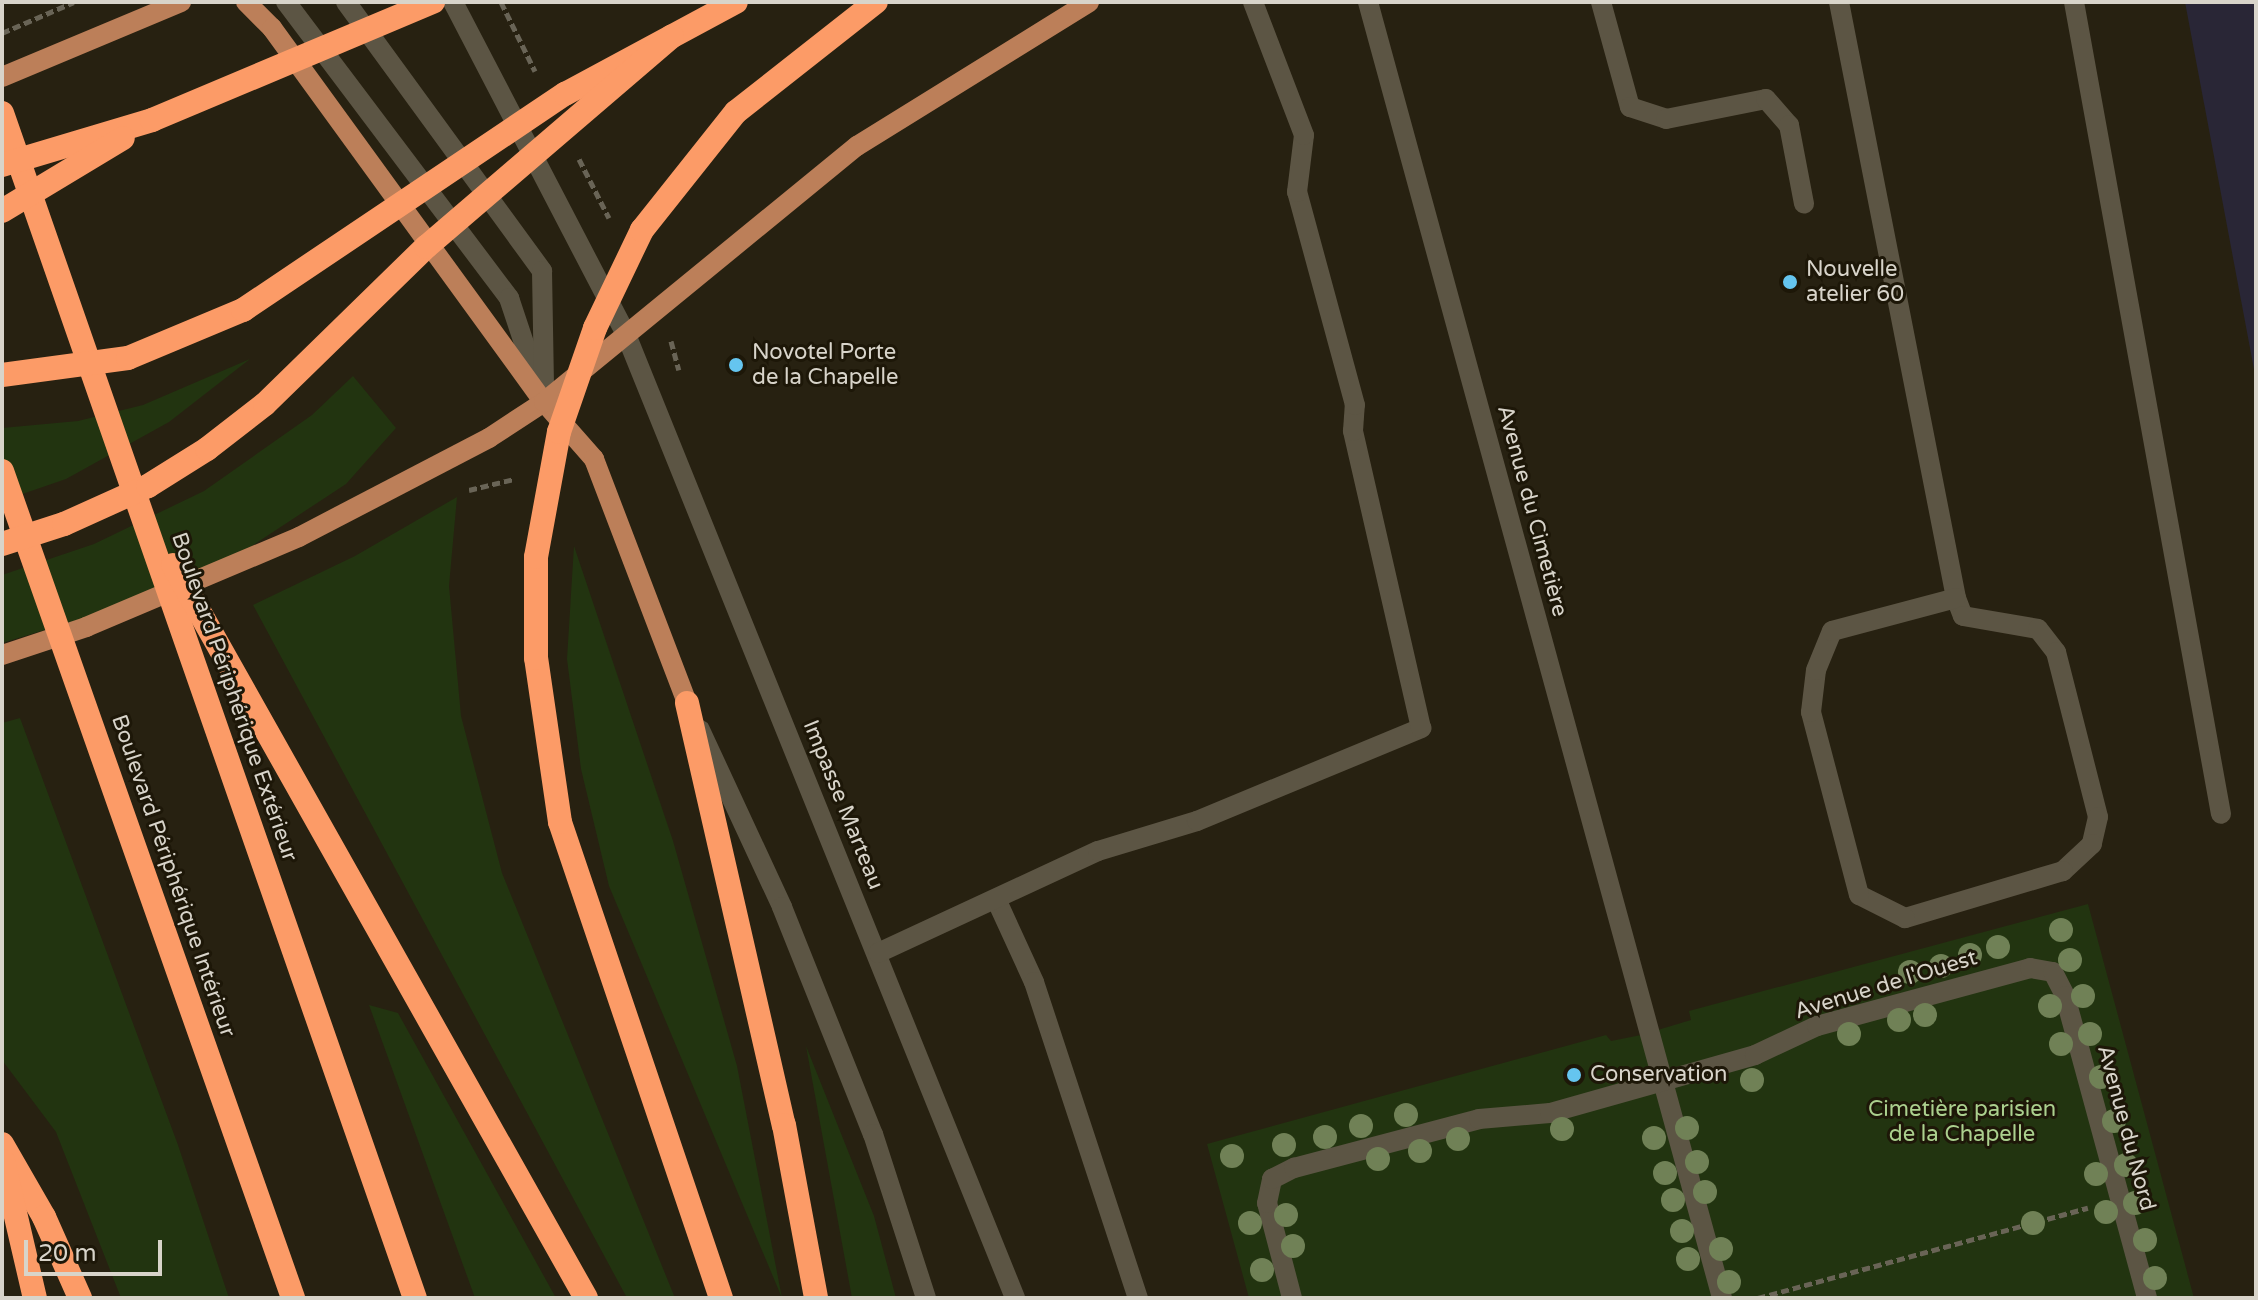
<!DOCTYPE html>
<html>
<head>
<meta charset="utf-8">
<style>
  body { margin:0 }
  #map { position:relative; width:2258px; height:1300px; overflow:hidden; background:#272111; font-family:"Varela Round",sans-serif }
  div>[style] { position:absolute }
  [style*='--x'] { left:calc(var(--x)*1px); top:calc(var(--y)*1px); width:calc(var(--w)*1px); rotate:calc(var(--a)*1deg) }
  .commercial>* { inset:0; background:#292636 }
  .green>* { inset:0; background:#223410 }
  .path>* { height:5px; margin-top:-2.5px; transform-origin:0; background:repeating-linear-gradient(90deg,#696456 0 8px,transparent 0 12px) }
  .minor>* { height:20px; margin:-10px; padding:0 10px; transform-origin:10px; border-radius:10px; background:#5c5544 }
  .major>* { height:20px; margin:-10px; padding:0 10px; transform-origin:10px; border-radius:10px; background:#bc7f59 }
  .highway>* { height:24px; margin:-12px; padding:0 12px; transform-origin:12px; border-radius:12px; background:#fc9b67 }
  .trees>* { width:24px; height:24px; margin:-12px; border-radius:50%; background:#708156 }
  .dots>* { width:22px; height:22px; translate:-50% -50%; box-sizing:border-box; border:4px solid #1d1708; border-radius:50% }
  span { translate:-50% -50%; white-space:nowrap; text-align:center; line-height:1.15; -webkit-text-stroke:6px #1d1708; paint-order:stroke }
  .poi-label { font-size:22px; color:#d8d4ca }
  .left { translate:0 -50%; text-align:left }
  .street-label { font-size:22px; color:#d8d4ca }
  .park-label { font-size:22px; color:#abd08e }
  .frame { position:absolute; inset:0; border:4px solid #d8d4ca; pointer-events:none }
  .scale { position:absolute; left:24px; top:1240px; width:138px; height:36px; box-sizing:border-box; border:4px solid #d8d4ca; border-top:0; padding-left:10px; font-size:24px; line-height:28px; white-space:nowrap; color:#d8d4ca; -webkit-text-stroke:6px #1d1708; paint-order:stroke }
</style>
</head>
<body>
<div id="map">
  <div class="commercial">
    <div style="clip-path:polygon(2185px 2px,2256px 2px,2256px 380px)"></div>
  </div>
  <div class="green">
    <div style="clip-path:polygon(250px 359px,169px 422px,66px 479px,2px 501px,2px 428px,78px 421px,143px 405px)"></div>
    <div style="clip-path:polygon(353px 376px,396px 428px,346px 484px,232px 559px,117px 608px,2px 643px,2px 575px,94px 544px,204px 491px,312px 415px)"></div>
    <div style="clip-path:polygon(457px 497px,449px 586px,461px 716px,502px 873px,675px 1298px,627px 1298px,253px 605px,355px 556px)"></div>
    <div style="clip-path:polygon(574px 546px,673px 841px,737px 1066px,782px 1298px,609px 886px,581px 769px,567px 659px)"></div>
    <div style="clip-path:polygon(20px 718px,178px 1145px,229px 1298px,121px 1298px,56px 1132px,2px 1060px,2px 723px)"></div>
    <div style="clip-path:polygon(2088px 904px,2194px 1298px,1249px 1298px,1207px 1144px,1606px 1035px,1611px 1041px,1641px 1035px,1691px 1020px,1689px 1011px)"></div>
    <div style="clip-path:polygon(369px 1005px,398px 1013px,556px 1298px,475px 1298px)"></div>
    <div style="clip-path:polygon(806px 1046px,874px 1216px,896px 1298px,852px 1298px)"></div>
  </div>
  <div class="path">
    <div style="--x:501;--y:2;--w:77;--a:63.8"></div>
    <div style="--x:2;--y:33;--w:78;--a:-23.3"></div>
    <div style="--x:579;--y:159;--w:66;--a:63"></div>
    <div style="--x:671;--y:341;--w:30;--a:75"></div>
    <div style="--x:469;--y:490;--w:46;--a:-13.7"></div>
    <div style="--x:1758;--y:1298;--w:342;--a:-15.3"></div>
  </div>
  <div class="minor">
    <div style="--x:286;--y:2;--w:371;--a:53"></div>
    <div style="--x:509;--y:298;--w:101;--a:71.6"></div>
    <div style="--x:346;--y:2;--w:333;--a:53.9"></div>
    <div style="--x:542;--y:271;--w:111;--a:89"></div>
    <div style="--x:453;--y:2;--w:372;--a:62.5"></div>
    <div style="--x:625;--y:332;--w:1042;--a:68.01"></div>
    <div style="--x:1368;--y:2;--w:1343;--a:74.72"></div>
    <div style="--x:1601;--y:2;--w:109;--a:74.6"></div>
    <div style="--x:1630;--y:107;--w:38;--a:18"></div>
    <div style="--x:1666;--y:119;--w:102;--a:-11.3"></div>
    <div style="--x:1766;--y:99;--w:35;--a:49"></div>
    <div style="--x:1789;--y:125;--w:80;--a:79.2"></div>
    <div style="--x:1839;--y:2;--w:607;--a:78.89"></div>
    <div style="--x:1956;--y:598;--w:19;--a:69"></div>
    <div style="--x:1963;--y:616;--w:76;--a:9.8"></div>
    <div style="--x:2038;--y:629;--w:29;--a:52"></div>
    <div style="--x:2056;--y:652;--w:170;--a:75.7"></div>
    <div style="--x:2098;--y:817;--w:28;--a:103"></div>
    <div style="--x:2092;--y:844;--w:40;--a:137"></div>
    <div style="--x:2063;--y:871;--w:165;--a:163.4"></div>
    <div style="--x:1905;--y:918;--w:51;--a:-153.4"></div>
    <div style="--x:1859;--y:895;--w:189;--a:-104.7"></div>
    <div style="--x:1811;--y:712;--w:42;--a:-83.2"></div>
    <div style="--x:1816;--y:670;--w:42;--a:-67.7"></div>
    <div style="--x:1832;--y:631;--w:128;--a:-14.9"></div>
    <div style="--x:2074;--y:2;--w:825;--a:79.74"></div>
    <div style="--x:700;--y:730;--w:195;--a:65.1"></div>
    <div style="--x:782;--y:907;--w:245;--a:68.2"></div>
    <div style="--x:873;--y:1134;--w:172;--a:72.1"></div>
    <div style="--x:996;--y:899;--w:91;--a:65.4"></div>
    <div style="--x:1034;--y:982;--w:333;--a:71.8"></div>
    <div style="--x:878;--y:953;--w:242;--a:-24.9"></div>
    <div style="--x:1098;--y:851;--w:103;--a:-16.9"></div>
    <div style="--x:1197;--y:821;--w:243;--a:-22.5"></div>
    <div style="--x:1421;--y:728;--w:305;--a:-102.9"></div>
    <div style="--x:1353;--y:431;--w:26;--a:-86"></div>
    <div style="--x:1355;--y:405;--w:221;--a:-105.2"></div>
    <div style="--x:1297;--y:192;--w:57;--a:-83"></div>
    <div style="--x:1304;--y:135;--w:142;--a:-111"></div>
    <div style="--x:1292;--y:1298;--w:98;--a:-104.7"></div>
    <div style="--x:1267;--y:1203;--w:25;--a:-78"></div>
    <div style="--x:1272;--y:1179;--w:25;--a:-27"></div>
    <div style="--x:1294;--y:1168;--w:191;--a:-14.8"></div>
    <div style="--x:1479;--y:1119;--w:71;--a:-4.8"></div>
    <div style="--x:1550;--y:1113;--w:213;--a:-15.8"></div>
    <div style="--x:1755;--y:1055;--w:68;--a:-25.1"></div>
    <div style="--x:1817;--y:1026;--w:221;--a:-15.2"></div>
    <div style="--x:2030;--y:968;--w:23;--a:10"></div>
    <div style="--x:2053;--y:972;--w:27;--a:63"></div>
    <div style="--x:2065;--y:996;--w:313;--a:74.8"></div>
  </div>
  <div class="major">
    <div style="--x:246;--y:2;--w:37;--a:45"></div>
    <div style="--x:272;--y:28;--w:462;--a:54"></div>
    <div style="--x:544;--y:402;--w:76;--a:48.7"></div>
    <div style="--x:594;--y:459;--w:261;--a:69.1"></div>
    <div style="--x:2;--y:77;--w:194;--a:-22.7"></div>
    <div style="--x:2;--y:655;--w:89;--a:-18.4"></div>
    <div style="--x:86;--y:627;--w:231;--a:-22.9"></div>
    <div style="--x:299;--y:537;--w:214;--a:-27.5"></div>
    <div style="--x:489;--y:438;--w:66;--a:-33.2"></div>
    <div style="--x:544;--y:402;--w:404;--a:-39.3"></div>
    <div style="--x:857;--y:146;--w:273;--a:-31.8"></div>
  </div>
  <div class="highway">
    <div style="--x:2;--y:113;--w:1255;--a:70.79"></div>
    <div style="--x:2;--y:165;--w:157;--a:-16.7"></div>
    <div style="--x:152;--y:120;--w:305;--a:-22.8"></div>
    <div style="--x:2;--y:211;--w:141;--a:-31.1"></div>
    <div style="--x:2;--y:375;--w:127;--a:-7.7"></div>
    <div style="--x:128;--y:358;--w:125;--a:-22.7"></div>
    <div style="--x:243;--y:310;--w:388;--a:-33.9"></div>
    <div style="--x:565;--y:94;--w:194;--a:-28.3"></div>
    <div style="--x:2;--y:471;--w:877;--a:70.61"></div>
    <div style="--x:2;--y:544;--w:65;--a:-17.9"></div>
    <div style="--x:64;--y:524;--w:92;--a:-24.3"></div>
    <div style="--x:148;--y:486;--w:70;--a:-32.1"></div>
    <div style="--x:207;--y:449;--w:73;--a:-37.8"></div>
    <div style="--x:265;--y:404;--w:225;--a:-44.3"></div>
    <div style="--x:426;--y:247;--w:324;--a:-40.6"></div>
    <div style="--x:173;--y:565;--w:841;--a:60.6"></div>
    <div style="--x:687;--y:703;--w:433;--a:77.1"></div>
    <div style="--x:784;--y:1125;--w:176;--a:79.5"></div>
    <div style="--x:2;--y:1144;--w:84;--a:60.1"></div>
    <div style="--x:44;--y:1217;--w:89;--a:66"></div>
    <div style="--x:3;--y:1161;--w:141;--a:76.9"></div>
    <div style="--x:721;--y:1298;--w:502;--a:-108.69"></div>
    <div style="--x:560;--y:822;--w:166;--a:-98.3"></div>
    <div style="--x:536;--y:658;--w:101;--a:-90"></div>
    <div style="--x:536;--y:557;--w:127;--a:-79.6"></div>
    <div style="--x:559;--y:432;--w:110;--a:-70.9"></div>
    <div style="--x:595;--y:328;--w:109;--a:-64.4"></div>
    <div style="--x:642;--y:230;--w:151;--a:-51.5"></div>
    <div style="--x:736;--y:112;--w:178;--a:-38.2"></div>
  </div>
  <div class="trees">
    <div style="left:2061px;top:930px"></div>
    <div style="left:1998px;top:947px"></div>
    <div style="left:1970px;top:955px"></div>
    <div style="left:2070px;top:960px"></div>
    <div style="left:1941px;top:966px"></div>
    <div style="left:1910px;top:972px"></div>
    <div style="left:2083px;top:996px"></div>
    <div style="left:2050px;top:1006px"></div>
    <div style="left:1925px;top:1015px"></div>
    <div style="left:1899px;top:1020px"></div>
    <div style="left:1849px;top:1034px"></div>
    <div style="left:2090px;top:1034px"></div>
    <div style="left:2061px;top:1044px"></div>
    <div style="left:2101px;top:1077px"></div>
    <div style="left:1752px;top:1080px"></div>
    <div style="left:1406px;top:1115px"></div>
    <div style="left:2114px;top:1121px"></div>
    <div style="left:1361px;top:1126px"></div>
    <div style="left:1687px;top:1128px"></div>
    <div style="left:1562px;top:1129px"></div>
    <div style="left:1325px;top:1137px"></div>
    <div style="left:1654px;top:1138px"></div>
    <div style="left:1458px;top:1139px"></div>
    <div style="left:1284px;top:1145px"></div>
    <div style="left:1420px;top:1151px"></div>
    <div style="left:1232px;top:1156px"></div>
    <div style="left:1378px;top:1159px"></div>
    <div style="left:1697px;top:1162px"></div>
    <div style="left:2126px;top:1165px"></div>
    <div style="left:1665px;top:1173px"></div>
    <div style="left:2096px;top:1174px"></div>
    <div style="left:1705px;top:1192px"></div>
    <div style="left:1673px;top:1200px"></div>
    <div style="left:2135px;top:1203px"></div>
    <div style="left:2106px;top:1212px"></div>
    <div style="left:1286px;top:1215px"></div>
    <div style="left:1250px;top:1223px"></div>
    <div style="left:2033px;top:1223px"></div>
    <div style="left:1682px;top:1231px"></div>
    <div style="left:2145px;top:1240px"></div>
    <div style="left:1293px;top:1246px"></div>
    <div style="left:1721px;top:1249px"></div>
    <div style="left:1688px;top:1259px"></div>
    <div style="left:1262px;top:1270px"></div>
    <div style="left:2155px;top:1278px"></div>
    <div style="left:1729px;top:1282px"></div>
  </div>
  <div class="dots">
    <div style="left:1790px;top:282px;background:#65c5ef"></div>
    <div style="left:736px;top:365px;background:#65c5ef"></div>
    <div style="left:1574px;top:1075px;background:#65c5ef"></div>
  </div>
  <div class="poi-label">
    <span class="left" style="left:1806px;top:282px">Nouvelle<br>atelier 60</span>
    <span class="left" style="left:752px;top:365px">Novotel Porte<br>de la Chapelle</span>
    <span class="left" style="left:1590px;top:1075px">Conservation</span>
  </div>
  <div class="street-label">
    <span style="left:1532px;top:511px;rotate:75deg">Avenue du Cimetière</span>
    <span style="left:234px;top:697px;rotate:71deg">Boulevard Périphérique Extérieur</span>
    <span style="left:843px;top:805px;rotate:68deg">Impasse Marteau</span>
    <span style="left:173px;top:876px;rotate:71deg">Boulevard Périphérique Intérieur</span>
    <span style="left:1886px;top:985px;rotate:-17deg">Avenue de l'Ouest</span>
    <span style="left:2126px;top:1128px;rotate:75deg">Avenue du Nord</span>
  </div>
  <div class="park-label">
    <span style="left:1962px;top:1122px">Cimetière parisien<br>de la Chapelle</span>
  </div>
  <div class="frame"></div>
  <div class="scale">20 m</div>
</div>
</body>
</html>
